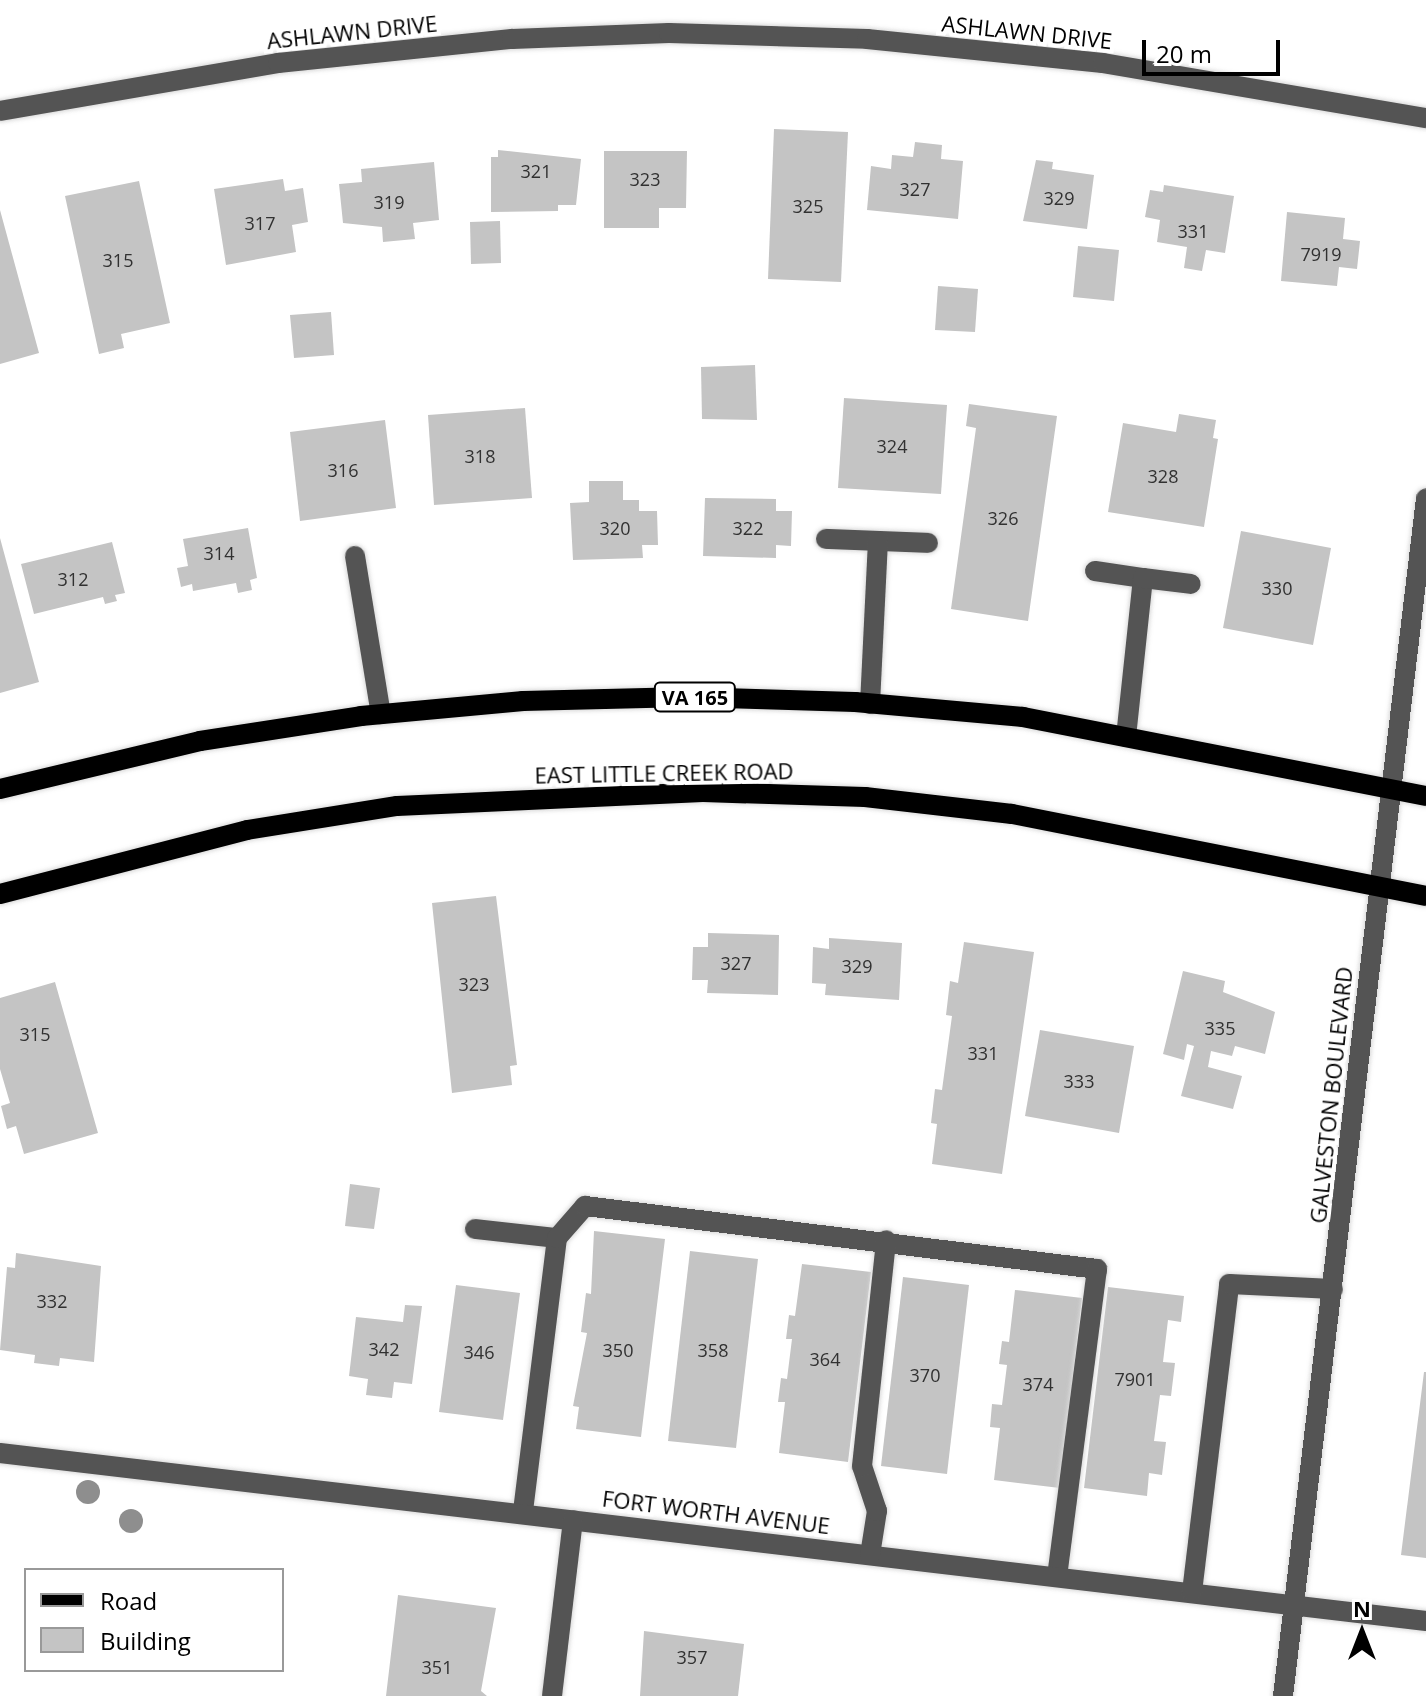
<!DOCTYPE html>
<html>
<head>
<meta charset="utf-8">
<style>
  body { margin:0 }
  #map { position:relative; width:1426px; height:1696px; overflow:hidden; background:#fff; font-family:"Open Sans",sans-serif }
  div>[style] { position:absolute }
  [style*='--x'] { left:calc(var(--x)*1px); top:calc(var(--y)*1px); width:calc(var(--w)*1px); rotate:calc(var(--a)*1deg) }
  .building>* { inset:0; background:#c4c4c4 }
  .roads { filter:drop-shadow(0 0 2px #dbdbdb) drop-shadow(0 0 2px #dbdbdb) }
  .minor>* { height:20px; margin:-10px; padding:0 10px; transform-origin:10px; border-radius:10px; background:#545454 }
  .major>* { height:20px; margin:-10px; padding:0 10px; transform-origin:10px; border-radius:10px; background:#000 }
  .trees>* { width:24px; height:24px; margin:-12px; border-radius:50%; background:#8e8e8e }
  span { translate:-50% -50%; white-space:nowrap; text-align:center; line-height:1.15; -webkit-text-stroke:8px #fff; paint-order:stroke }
  .number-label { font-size:18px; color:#313131 }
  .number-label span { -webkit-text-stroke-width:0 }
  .shield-label span { padding:2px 6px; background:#fff; border:2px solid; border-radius:6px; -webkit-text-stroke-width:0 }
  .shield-label { font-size:20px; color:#000; font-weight:700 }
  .street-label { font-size:22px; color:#000 }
  .legend { position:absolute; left:24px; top:1568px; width:260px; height:104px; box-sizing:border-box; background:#fff; border:2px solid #999; margin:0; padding:10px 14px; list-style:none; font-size:24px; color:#000 }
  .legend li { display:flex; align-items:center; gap:16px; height:40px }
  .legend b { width:40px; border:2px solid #999 }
  .north { position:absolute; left:1322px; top:1592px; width:80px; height:80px; -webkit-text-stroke:6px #fff; paint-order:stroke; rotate:0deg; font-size:22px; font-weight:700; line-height:32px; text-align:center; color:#000 }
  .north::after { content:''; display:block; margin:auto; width:28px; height:36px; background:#000; clip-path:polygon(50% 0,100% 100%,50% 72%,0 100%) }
  .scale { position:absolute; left:1142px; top:40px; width:138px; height:36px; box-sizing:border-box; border:4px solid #000; border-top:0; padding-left:10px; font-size:24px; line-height:28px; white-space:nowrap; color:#000; -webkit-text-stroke:6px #fff; paint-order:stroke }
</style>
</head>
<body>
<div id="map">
  <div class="building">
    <div style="clip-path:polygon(774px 129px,848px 132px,841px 282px,768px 279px)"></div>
    <div style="clip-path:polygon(915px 142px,942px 145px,941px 159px,963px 161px,958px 219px,867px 210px,871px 166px,891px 169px,892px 155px,913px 157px)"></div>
    <div style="clip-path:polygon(498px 150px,581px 159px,576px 205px,558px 205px,558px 211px,491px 212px,491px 157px,498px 157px)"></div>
    <div style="clip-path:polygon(604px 151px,687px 151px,686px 208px,659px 208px,659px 228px,604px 228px)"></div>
    <div style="clip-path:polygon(1036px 160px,1053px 162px,1052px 169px,1094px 175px,1087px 229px,1023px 221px)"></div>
    <div style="clip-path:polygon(434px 162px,439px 220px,413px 223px,415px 239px,383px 242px,382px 227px,343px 223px,339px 184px,362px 182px,361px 169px)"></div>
    <div style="clip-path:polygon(283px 179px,285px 191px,303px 188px,308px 222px,292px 225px,296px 252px,226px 265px,214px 189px)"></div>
    <div style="clip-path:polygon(139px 181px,170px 323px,121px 334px,124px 348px,99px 354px,65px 196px)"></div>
    <div style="clip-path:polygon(1164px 185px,1234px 196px,1225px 253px,1206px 250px,1202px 271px,1184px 268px,1187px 247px,1157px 242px,1160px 220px,1145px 217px,1150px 190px,1163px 192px)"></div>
    <div style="clip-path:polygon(0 210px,39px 353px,0 364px)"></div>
    <div style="clip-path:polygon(1287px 212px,1345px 218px,1343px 239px,1360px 241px,1357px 269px,1339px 267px,1337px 286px,1281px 281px)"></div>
    <div style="clip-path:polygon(500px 221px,501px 263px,471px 264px,470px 222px)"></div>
    <div style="clip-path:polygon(1078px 246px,1119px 250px,1114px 301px,1073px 297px)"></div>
    <div style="clip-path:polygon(938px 286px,978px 289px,975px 332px,935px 330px)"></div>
    <div style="clip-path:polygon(331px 312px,334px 355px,294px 358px,290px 315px)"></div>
    <div style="clip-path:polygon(755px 365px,757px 420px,702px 419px,701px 367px)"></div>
    <div style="clip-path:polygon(844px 398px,947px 405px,941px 494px,838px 488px)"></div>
    <div style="clip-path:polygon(969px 404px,1057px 416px,1028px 621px,951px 609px,976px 428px,966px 426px)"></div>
    <div style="clip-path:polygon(525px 408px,532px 498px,434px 505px,428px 415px)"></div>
    <div style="clip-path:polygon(1179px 414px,1216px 420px,1213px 438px,1218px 439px,1204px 527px,1108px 512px,1123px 423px,1176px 432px)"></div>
    <div style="clip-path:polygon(385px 420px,396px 508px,300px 521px,290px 432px)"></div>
    <div style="clip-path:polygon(589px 481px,623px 481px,623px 500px,639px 500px,639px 511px,657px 511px,658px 545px,642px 545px,643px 558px,573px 560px,570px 503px,589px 502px)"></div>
    <div style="clip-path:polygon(705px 498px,776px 499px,776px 511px,792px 511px,791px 546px,776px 545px,776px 558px,703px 556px)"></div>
    <div style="clip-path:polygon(248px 528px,257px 578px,250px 580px,252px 590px,238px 593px,236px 583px,193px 591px,192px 584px,181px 587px,177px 568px,188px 566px,183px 539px)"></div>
    <div style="clip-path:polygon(1241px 531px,1331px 548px,1313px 645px,1223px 628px)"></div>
    <div style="clip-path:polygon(0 538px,39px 682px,0 693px)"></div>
    <div style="clip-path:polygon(112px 542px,125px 593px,115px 595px,117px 601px,105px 604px,103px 597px,34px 614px,21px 564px)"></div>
    <div style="clip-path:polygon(496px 896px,517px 1065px,510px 1066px,512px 1085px,452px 1093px,432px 903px)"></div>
    <div style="clip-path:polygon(708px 933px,779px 935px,778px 995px,707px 993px,708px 980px,692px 980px,693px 947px,708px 947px)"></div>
    <div style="clip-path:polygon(829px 938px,902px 943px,899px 1000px,825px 995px,826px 984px,812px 983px,813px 947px,829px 949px)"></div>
    <div style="clip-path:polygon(964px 942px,1034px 952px,1002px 1174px,932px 1164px,937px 1124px,931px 1123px,935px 1089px,942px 1090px,952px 1016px,946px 1015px,950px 981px,958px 983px)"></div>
    <div style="clip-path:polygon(1183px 971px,1225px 981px,1223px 992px,1275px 1012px,1265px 1054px,1235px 1046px,1232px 1056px,1211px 1051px,1208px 1067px,1242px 1076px,1233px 1109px,1181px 1096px,1194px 1046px,1187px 1044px,1184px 1060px,1163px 1054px)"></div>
    <div style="clip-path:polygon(55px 982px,98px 1133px,24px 1154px,16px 1126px,7px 1129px,1px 1106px,10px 1103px,0 1069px,0 998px)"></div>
    <div style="clip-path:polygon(1040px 1030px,1134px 1046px,1119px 1133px,1025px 1116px)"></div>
    <div style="clip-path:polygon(350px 1184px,380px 1188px,374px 1229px,345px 1226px)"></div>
    <div style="clip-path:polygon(594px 1231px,665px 1239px,641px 1437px,576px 1429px,579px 1407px,573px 1406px,587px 1333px,581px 1332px,586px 1293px,591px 1294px)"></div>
    <div style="clip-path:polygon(690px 1251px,758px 1259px,736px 1448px,668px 1441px)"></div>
    <div style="clip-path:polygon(16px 1253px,101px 1266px,94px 1362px,60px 1358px,59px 1366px,34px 1363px,35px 1355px,0 1350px,7px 1267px,15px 1268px)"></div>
    <div style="clip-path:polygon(802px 1264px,871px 1272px,848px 1462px,779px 1453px,785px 1402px,778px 1402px,781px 1378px,787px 1379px,792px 1339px,786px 1339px,789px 1315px,795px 1316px)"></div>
    <div style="clip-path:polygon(903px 1277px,969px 1285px,947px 1474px,881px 1466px)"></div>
    <div style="clip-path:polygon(456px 1285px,520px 1293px,503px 1420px,439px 1412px)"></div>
    <div style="clip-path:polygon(1108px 1287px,1184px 1296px,1181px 1322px,1168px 1320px,1163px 1362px,1175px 1363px,1171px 1396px,1160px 1395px,1154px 1441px,1166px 1442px,1162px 1475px,1149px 1473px,1147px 1496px,1084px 1488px)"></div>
    <div style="clip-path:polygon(1015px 1290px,1082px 1298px,1060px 1488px,994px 1480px,1000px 1428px,990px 1427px,992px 1404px,1002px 1405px,1007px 1365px,999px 1364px,1002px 1341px,1009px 1342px)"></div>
    <div style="clip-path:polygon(405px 1305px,422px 1306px,412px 1384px,394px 1382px,392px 1398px,366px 1395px,368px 1379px,349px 1376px,356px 1317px,403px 1322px)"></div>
    <div style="clip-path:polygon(1424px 1372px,1426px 1372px,1426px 1558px,1401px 1555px)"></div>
    <div style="clip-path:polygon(398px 1595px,496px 1608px,481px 1691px,487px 1696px,386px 1696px)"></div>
    <div style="clip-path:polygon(644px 1631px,744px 1644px,738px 1696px,640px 1696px)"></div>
  </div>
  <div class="roads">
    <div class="minor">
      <div style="--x:0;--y:111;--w:282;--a:-9.8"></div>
      <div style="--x:278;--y:63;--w:235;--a:-5.9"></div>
      <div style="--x:512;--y:39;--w:157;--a:-2.2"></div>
      <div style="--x:669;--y:33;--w:198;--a:1.7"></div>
      <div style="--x:867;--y:39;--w:237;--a:5.8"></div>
      <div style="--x:1103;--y:63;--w:328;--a:9.7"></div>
      <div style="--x:826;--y:539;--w:102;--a:2.2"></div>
      <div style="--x:355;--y:556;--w:160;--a:80.7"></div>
      <div style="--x:1095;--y:571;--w:49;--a:8.3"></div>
      <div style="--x:870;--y:704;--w:163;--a:-87.2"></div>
      <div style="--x:1126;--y:737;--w:160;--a:-83.9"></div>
      <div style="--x:1143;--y:578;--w:48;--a:7.1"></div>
      <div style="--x:475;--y:1229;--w:82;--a:6.3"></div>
      <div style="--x:557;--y:1238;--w:275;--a:97.1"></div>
      <div style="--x:557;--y:1238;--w:43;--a:-48.8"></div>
      <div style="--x:585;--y:1206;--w:516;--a:7.01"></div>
      <div style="--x:1097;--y:1269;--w:310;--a:97.4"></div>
      <div style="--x:0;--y:1453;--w:1436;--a:6.72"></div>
      <div style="--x:870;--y:1555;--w:45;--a:-81"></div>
      <div style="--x:877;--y:1511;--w:47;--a:-108.4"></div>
      <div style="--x:862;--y:1466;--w:227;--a:-83.9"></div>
      <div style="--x:1192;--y:1592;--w:310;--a:-83.1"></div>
      <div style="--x:1229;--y:1284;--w:104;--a:2.8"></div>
      <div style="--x:552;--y:1696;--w:177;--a:-83.2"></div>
      <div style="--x:1283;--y:1696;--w:1206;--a:-83.19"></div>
    </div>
    <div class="major">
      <div style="--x:0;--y:789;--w:206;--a:-13.5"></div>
      <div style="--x:200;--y:741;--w:163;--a:-8.8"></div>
      <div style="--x:361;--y:716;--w:163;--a:-5.3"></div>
      <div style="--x:523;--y:701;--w:164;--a:-1.4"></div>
      <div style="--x:687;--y:697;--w:168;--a:1.7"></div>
      <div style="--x:855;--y:702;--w:169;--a:5.1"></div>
      <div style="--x:1023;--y:717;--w:411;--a:11.1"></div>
      <div style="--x:0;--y:894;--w:255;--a:-14.5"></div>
      <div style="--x:247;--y:830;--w:152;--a:-9.1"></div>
      <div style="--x:397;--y:806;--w:306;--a:-2.6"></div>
      <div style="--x:703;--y:792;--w:162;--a:1.8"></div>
      <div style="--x:865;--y:797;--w:148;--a:6.6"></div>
      <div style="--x:1012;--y:814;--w:422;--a:11.2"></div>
    </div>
  </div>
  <div class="trees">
    <div style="left:88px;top:1492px"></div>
    <div style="left:131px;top:1521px"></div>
  </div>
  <div class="number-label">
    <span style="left:536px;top:171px">321</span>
    <span style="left:645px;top:179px">323</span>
    <span style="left:915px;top:189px">327</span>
    <span style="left:1059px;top:198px">329</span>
    <span style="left:389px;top:202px">319</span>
    <span style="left:808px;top:206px">325</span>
    <span style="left:260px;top:223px">317</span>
    <span style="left:1193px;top:231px">331</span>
    <span style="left:1321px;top:254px">7919</span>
    <span style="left:118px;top:260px">315</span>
    <span style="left:892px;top:446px">324</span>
    <span style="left:480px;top:456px">318</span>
    <span style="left:343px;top:470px">316</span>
    <span style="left:1163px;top:476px">328</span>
    <span style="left:1003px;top:518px">326</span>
    <span style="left:615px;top:528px">320</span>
    <span style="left:748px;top:528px">322</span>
    <span style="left:219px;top:553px">314</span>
    <span style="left:73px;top:579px">312</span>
    <span style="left:1277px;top:588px">330</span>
    <span style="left:736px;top:963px">327</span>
    <span style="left:857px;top:966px">329</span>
    <span style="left:474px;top:984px">323</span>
    <span style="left:1220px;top:1028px">335</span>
    <span style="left:35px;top:1034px">315</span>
    <span style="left:983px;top:1053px">331</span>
    <span style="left:1079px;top:1081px">333</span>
    <span style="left:52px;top:1301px">332</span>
    <span style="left:384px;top:1349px">342</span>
    <span style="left:618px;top:1350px">350</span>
    <span style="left:713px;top:1350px">358</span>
    <span style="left:479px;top:1352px">346</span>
    <span style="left:825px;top:1359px">364</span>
    <span style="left:925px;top:1375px">370</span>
    <span style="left:1135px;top:1379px">7901</span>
    <span style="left:1038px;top:1384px">374</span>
    <span style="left:692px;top:1657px">357</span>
    <span style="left:437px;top:1667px">351</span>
  </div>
  <div class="shield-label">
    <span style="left:695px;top:697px">VA 165</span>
  </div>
  <div class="street-label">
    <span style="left:352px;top:32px;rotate:-6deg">ASHLAWN DRIVE</span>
    <span style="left:1027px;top:32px;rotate:6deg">ASHLAWN DRIVE</span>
    <span style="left:664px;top:773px;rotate:-1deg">EAST LITTLE CREEK ROAD</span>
    <span style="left:1331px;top:1095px;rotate:-84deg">GALVESTON BOULEVARD</span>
    <span style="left:716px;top:1512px;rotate:7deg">FORT WORTH AVENUE</span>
  </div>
  <ul class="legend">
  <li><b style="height:10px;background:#000"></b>Road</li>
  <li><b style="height:22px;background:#c4c4c4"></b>Building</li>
  </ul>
  <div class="north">N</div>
  <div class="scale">20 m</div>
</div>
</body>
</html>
